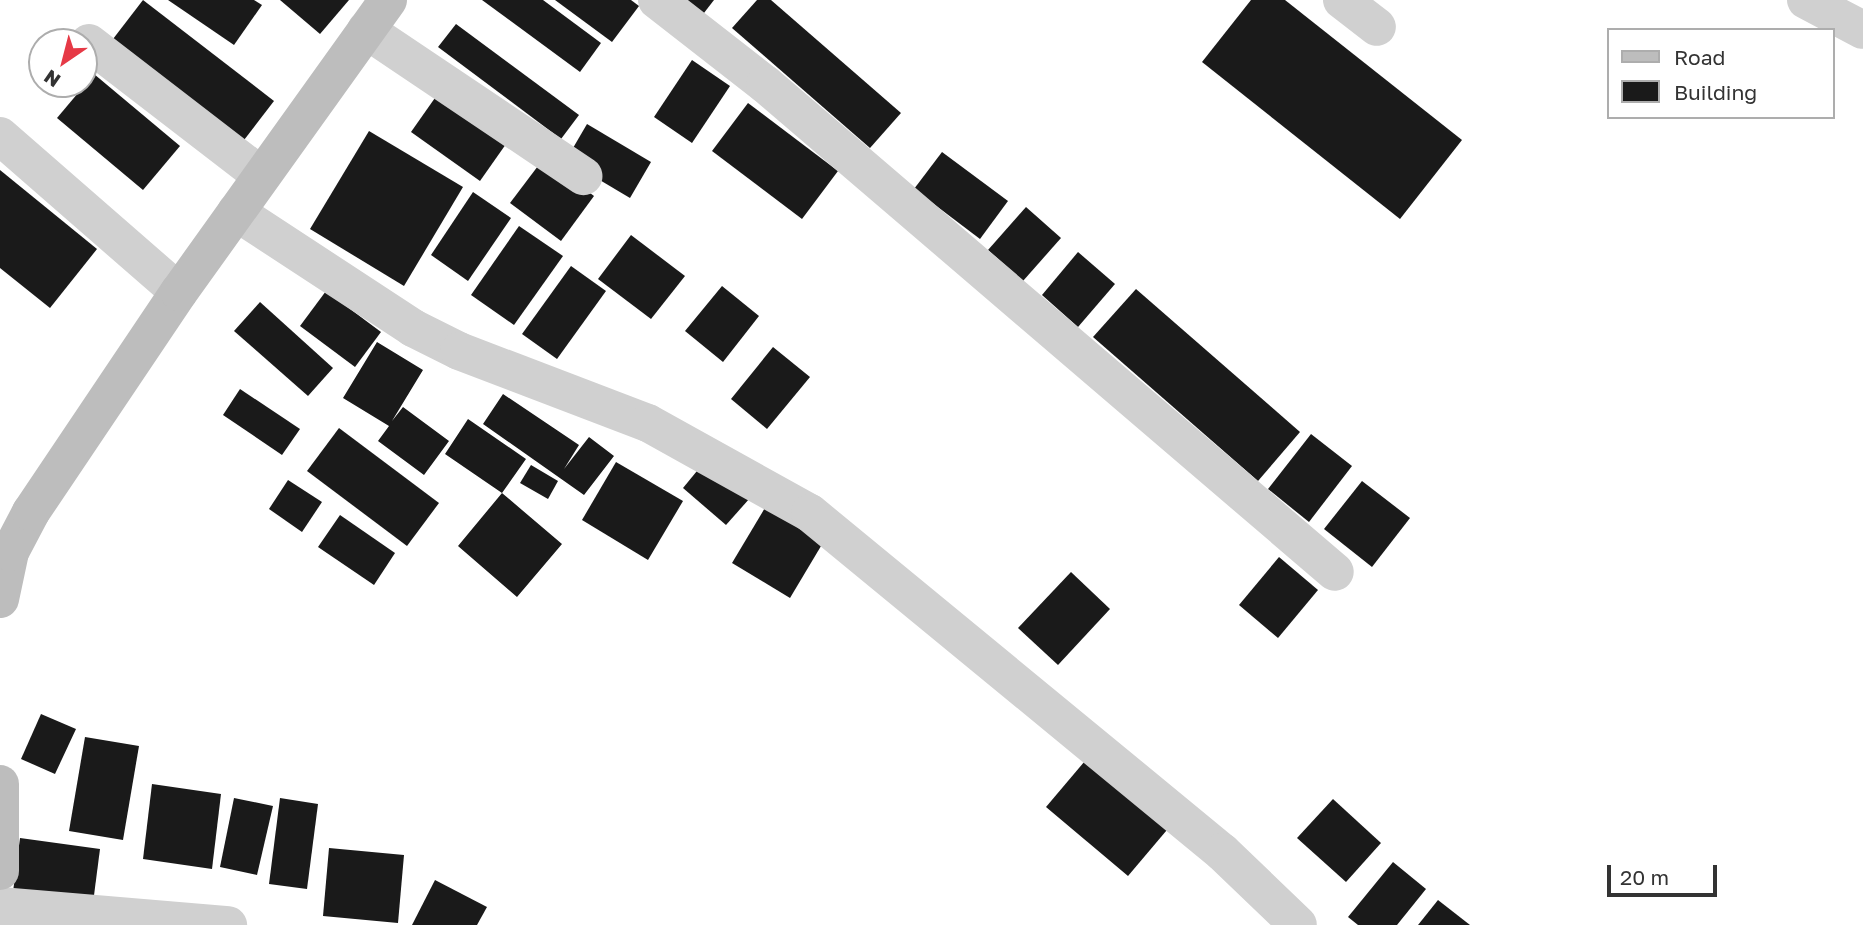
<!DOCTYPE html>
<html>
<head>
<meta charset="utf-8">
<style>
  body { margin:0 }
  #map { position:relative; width:1863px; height:925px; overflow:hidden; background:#fff; font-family:"Golos Text",sans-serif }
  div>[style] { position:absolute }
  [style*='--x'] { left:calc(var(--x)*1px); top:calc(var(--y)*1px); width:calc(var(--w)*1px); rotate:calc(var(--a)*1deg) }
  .building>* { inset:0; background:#1a1a1a }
  .minor>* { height:38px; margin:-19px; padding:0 19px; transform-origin:19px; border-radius:19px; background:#d0d0d0 }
  .secondary>* { height:38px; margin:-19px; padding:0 19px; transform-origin:19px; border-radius:19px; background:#bdbdbd }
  span { translate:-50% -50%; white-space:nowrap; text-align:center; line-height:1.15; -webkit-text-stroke:7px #fff; paint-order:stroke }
  .legend { position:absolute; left:1607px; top:28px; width:228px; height:91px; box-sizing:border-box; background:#fff; border:2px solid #adadad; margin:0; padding:9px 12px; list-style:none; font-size:21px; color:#333 }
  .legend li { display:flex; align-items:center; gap:14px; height:35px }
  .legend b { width:35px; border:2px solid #adadad }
  .north { position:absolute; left:28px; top:28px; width:70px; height:70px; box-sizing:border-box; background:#fff; border:2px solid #adadad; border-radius:50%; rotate:215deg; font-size:19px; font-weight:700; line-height:28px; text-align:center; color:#333 }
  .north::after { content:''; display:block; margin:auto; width:24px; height:32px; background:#e63946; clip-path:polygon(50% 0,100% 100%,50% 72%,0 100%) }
  .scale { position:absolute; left:1607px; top:865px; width:110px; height:32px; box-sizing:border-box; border:4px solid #333; border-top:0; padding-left:9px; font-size:21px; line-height:24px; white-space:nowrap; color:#333; -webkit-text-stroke:5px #fff; paint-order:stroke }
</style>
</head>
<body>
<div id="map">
  <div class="building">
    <div style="clip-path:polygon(143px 0,274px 101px,234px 153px,103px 52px)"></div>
    <div style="clip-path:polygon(168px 0,254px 0,262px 5px,234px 45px)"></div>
    <div style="clip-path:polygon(280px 0,349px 0,320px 34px)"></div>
    <div style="clip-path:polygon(482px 0,543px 0,601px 43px,580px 72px)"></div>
    <div style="clip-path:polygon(555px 0,631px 0,639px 6px,612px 42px)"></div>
    <div style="clip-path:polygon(669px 0,714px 0,697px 22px)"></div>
    <div style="clip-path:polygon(757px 0,771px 0,901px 113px,870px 148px,732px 28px)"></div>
    <div style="clip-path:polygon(1251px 0,1285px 0,1462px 140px,1400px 219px,1202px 62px)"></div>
    <div style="clip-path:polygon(456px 24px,579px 115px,561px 139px,438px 47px)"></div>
    <div style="clip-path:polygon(692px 60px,730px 86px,692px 143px,654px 117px)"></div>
    <div style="clip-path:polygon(94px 74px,180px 146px,143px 190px,57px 118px)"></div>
    <div style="clip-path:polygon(437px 95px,506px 144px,480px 181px,411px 132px)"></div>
    <div style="clip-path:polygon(748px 103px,838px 171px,802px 219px,712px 151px)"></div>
    <div style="clip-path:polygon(587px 124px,651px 162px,630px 198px,566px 160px)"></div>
    <div style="clip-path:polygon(369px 131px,463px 187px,404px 286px,310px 229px)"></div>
    <div style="clip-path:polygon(942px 152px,1008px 201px,980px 239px,914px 189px)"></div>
    <div style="clip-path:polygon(544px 158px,594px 196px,561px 241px,510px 203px)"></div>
    <div style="clip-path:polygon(0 170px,97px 249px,50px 308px,0 268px)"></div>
    <div style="clip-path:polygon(473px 192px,511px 218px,468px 281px,431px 255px)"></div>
    <div style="clip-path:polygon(1026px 207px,1061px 238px,1023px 281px,988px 250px)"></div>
    <div style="clip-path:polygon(519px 226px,563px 256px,514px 325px,471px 295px)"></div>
    <div style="clip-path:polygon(631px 235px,685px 276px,651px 319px,598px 279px)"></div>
    <div style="clip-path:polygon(1078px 252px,1115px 284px,1078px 327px,1042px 295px)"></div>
    <div style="clip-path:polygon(571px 266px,606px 291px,557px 359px,522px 334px)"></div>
    <div style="clip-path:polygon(722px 286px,759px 316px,723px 362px,685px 331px)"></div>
    <div style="clip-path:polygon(1136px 289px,1300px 432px,1258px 481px,1093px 337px)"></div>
    <div style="clip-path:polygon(326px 291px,381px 332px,355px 367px,300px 326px)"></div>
    <div style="clip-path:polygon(260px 302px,333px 368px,308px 396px,234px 331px)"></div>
    <div style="clip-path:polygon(377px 342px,423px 370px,392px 421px,403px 407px,449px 441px,424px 475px,378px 441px,389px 426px,343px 398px)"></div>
    <div style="clip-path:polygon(773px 347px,810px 377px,767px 429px,731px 399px)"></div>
    <div style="clip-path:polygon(240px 389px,300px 429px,282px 455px,223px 415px)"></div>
    <div style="clip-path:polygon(503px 394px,579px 445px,564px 469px,589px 437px,614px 456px,584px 495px,483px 424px)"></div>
    <div style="clip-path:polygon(468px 419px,526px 459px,502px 493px,562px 544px,517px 597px,458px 546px,502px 493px,445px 454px)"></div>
    <div style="clip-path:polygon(339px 428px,439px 503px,407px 546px,307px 471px)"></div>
    <div style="clip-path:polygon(1311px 434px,1352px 466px,1309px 522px,1268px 489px)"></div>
    <div style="clip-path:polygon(706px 460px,750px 498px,726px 525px,683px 488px)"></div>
    <div style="clip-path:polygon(616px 462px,683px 501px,648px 560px,582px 520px)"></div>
    <div style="clip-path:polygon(531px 465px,558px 481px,548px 499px,520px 483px)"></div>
    <div style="clip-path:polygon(288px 480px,322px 502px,302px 532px,269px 509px)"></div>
    <div style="clip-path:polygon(1362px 481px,1410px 518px,1372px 567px,1324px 529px)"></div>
    <div style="clip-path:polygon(772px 496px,830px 531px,790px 598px,732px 563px)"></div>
    <div style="clip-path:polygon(340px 515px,395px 553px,374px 585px,318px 547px)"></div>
    <div style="clip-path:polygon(1279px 557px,1318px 590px,1278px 638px,1239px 605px)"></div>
    <div style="clip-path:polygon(1071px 572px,1110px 609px,1058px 665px,1018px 628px)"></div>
    <div style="clip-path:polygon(41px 714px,76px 729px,55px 774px,21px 759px)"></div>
    <div style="clip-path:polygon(85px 737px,139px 746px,123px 840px,69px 831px)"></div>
    <div style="clip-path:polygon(1090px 755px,1172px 824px,1128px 876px,1046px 807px)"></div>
    <div style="clip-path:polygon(152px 784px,221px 794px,212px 869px,143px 859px)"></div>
    <div style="clip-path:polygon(234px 798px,273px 806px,257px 875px,220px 867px)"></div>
    <div style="clip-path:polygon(280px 798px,318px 804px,307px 889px,269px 884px)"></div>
    <div style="clip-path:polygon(1333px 799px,1381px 843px,1346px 882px,1297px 838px)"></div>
    <div style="clip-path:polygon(20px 838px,100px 849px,93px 903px,13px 892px)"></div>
    <div style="clip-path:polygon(329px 848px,404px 855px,398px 923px,323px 916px)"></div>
    <div style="clip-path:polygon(1393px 862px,1426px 889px,1397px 925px,1358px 925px,1348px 917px)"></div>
    <div style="clip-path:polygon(435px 880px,487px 907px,477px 925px,412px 925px)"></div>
    <div style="clip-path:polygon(1438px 900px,1470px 925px,1418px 925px)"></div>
  </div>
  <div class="minor">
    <div style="--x:657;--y:0;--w:137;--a:37.9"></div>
    <div style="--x:765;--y:84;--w:750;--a:40.57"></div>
    <div style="--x:1342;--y:0;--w:44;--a:37.6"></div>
    <div style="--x:1806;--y:0;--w:64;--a:27.8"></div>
    <div style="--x:366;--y:30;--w:262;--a:33.9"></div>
    <div style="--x:89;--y:43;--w:218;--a:37.6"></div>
    <div style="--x:0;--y:136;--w:237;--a:41.1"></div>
    <div style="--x:236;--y:212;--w:212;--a:33.2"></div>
    <div style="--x:413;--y:328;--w:51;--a:26.6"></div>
    <div style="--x:459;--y:351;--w:202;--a:20.9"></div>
    <div style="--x:648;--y:423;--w:185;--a:29.1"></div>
    <div style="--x:810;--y:513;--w:534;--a:39.45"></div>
    <div style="--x:1222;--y:852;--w:105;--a:43.8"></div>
    <div style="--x:0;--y:906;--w:229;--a:4.8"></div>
  </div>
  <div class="secondary">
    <div style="--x:0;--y:599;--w:48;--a:-78"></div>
    <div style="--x:10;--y:552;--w:45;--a:-62.3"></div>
    <div style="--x:31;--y:512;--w:265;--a:-56.1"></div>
    <div style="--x:179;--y:292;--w:359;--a:-54.4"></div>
    <div style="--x:0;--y:784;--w:87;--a:90"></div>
  </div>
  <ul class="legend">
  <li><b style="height:9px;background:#bdbdbd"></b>Road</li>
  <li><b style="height:19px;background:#1a1a1a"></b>Building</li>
  </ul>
  <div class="north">N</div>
  <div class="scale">20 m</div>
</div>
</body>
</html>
